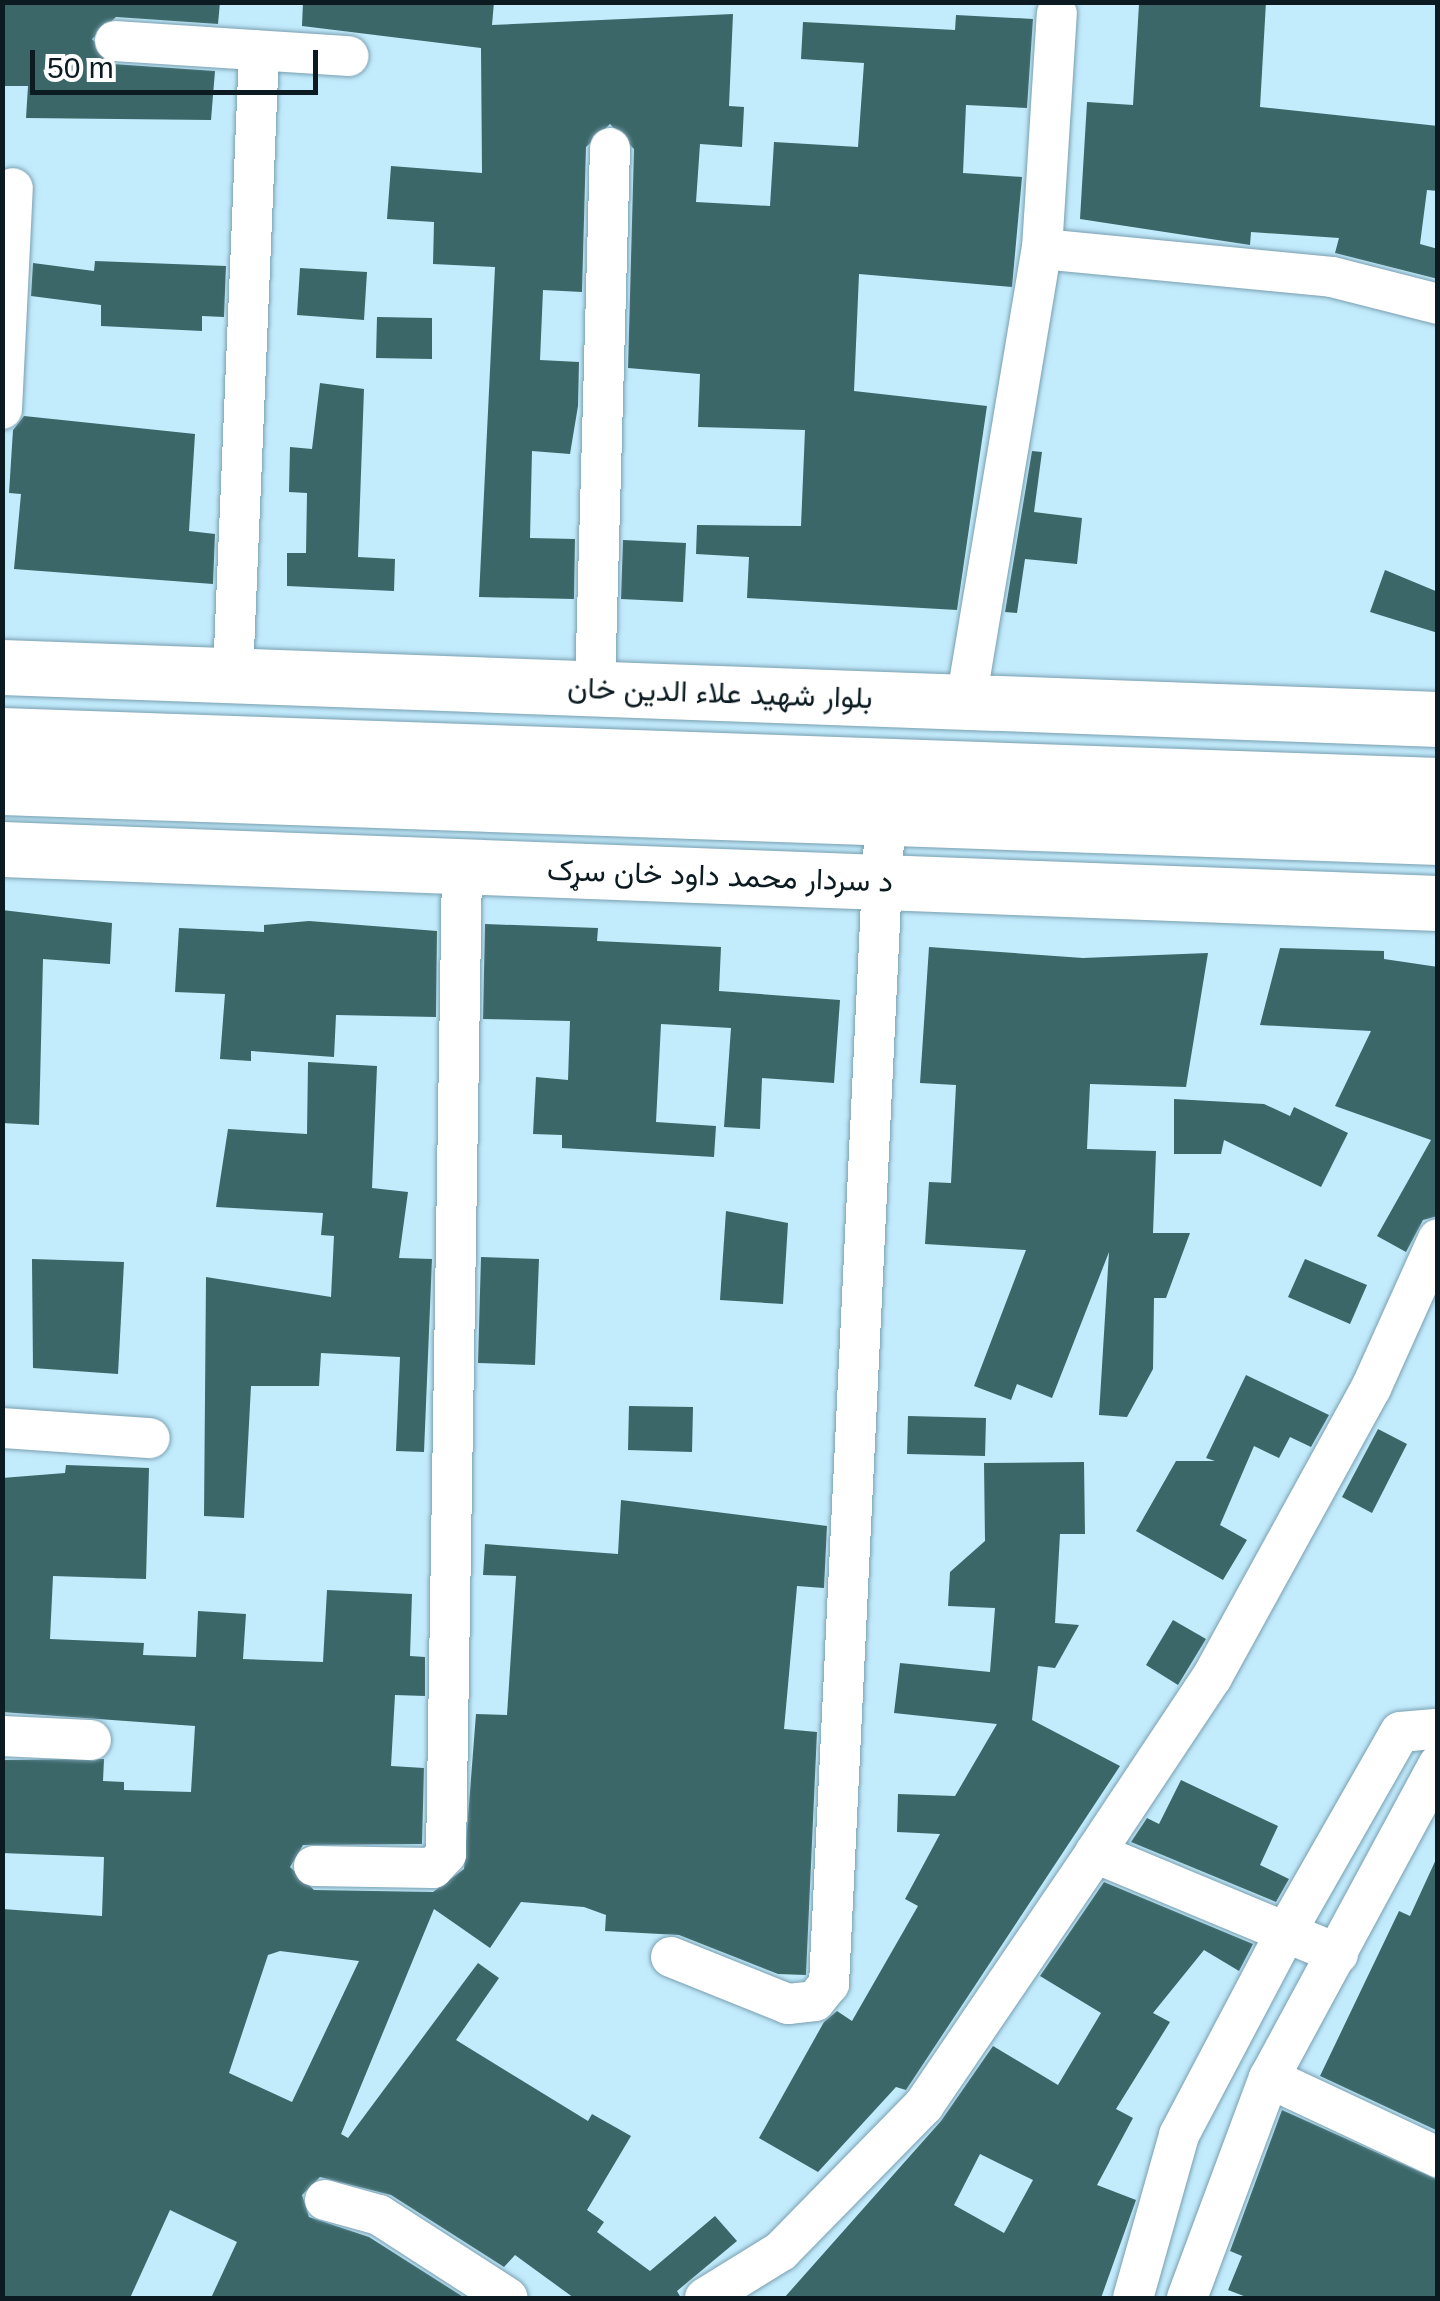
<!DOCTYPE html>
<html>
<head>
<meta charset="utf-8">
<style>
  body { margin:0 }
  #map { position:relative; width:1440px; height:2301px; overflow:hidden; background:#c2ebfc; font-family:Helvetica,Vazirmatn,sans-serif }
  div>[style] { position:absolute }
  [style*='--x'] { left:calc(var(--x)*1px); top:calc(var(--y)*1px); width:calc(var(--w)*1px); rotate:calc(var(--a)*1deg) }
  .building>* { inset:0; background:#3b6768 }
  .roads { filter:drop-shadow(0 0 2px #799fb0) drop-shadow(0 0 2px #799fb0) }
  .street>* { height:40px; margin:-20px; padding:0 20px; transform-origin:20px; border-radius:20px; background:#fff }
  .secondary>* { height:55px; margin:-27.5px; padding:0 27.5px; transform-origin:27.5px; border-radius:27.5px; background:#fff }
  .highway>* { height:55px; margin:-27.5px; padding:0 27.5px; transform-origin:27.5px; border-radius:27.5px; background:#fff }
  span { translate:-50% -50%; white-space:nowrap; text-align:center; line-height:1.15; -webkit-text-stroke:10px #fff; paint-order:stroke }
  .street-label { font-size:30px; color:#0b1b21 }
  .frame { position:absolute; inset:0; border:5px solid #0b1b21; pointer-events:none }
  .scale { position:absolute; left:30px; top:50px; width:288px; height:45px; box-sizing:border-box; border:5px solid #0b1b21; border-top:0; padding-left:12px; font-size:30px; line-height:35px; white-space:nowrap; color:#0b1b21; -webkit-text-stroke:8px #fff; paint-order:stroke }
</style>
</head>
<body>
<div id="map">
  <div class="building">
    <div style="clip-path:polygon(2px 2px,220px 2px,218px 24px,116px 17px,92px 39px,113px 64px,215px 71px,211px 120px,26px 118px,28px 86px,2px 86px)"></div>
    <div style="clip-path:polygon(303px 2px,494px 2px,492px 25px,733px 14px,729px 106px,744px 107px,742px 147px,700px 144px,696px 202px,770px 206px,774px 142px,858px 147px,864px 63px,801px 59px,803px 22px,955px 30px,956px 15px,1033px 19px,1027px 108px,966px 105px,963px 173px,1022px 177px,1012px 287px,859px 274px,854px 391px,987px 406px,957px 610px,747px 598px,749px 557px,696px 554px,697px 525px,801px 526px,805px 430px,698px 427px,700px 374px,628px 368px,634px 149px,610px 124px,586px 147px,582px 292px,543px 290px,540px 360px,579px 362px,578px 406px,570px 454px,532px 451px,530px 538px,575px 539px,574px 599px,479px 597px,495px 267px,433px 264px,434px 222px,387px 219px,391px 166px,482px 173px,481px 48px,302px 26px)"></div>
    <div style="clip-path:polygon(1194px 2px,1266px 2px,1260px 107px,1438px 126px,1438px 191px,1427px 190px,1420px 244px,1438px 249px,1438px 279px,1335px 253px,1339px 238px,1251px 232px,1250px 245px,1080px 219px,1087px 102px,1133px 105px,1139px 4px)"></div>
    <div style="clip-path:polygon(95px 261px,226px 266px,224px 317px,202px 316px,202px 331px,101px 326px,101px 305px,31px 296px,33px 263px,94px 271px)"></div>
    <div style="clip-path:polygon(300px 268px,367px 272px,364px 320px,297px 315px)"></div>
    <div style="clip-path:polygon(377px 317px,432px 318px,432px 359px,376px 358px)"></div>
    <div style="clip-path:polygon(320px 383px,364px 389px,358px 557px,395px 559px,394px 591px,287px 586px,287px 553px,306px 553px,307px 493px,289px 492px,290px 447px,312px 449px)"></div>
    <div style="clip-path:polygon(24px 416px,195px 434px,189px 531px,215px 534px,213px 584px,14px 569px,21px 494px,9px 493px,13px 430px)"></div>
    <div style="clip-path:polygon(1032px 451px,1042px 452px,1034px 512px,1082px 518px,1077px 564px,1025px 559px,1017px 613px,1005px 612px)"></div>
    <div style="clip-path:polygon(623px 540px,686px 543px,683px 602px,621px 599px)"></div>
    <div style="clip-path:polygon(1385px 570px,1438px 592px,1438px 633px,1370px 612px)"></div>
    <div style="clip-path:polygon(2px 910px,112px 923px,110px 964px,43px 959px,39px 1125px,2px 1123px)"></div>
    <div style="clip-path:polygon(309px 921px,437px 931px,436px 1017px,336px 1015px,334px 1057px,251px 1051px,251px 1061px,220px 1059px,225px 994px,175px 992px,179px 928px,264px 932px,264px 925px)"></div>
    <div style="clip-path:polygon(485px 924px,598px 928px,597px 941px,721px 947px,719px 991px,840px 1000px,834px 1083px,762px 1078px,760px 1129px,724px 1127px,731px 1028px,661px 1024px,656px 1122px,716px 1126px,714px 1157px,562px 1148px,562px 1135px,533px 1134px,536px 1077px,568px 1080px,570px 1021px,483px 1019px)"></div>
    <div style="clip-path:polygon(929px 947px,1083px 958px,1208px 953px,1186px 1087px,1090px 1084px,1087px 1149px,1156px 1151px,1153px 1233px,1190px 1233px,1166px 1298px,1154px 1298px,1153px 1369px,1127px 1417px,1099px 1415px,1109px 1252px,1052px 1398px,1017px 1384px,1011px 1400px,974px 1386px,1026px 1250px,925px 1244px,929px 1182px,951px 1183px,956px 1085px,920px 1083px)"></div>
    <div style="clip-path:polygon(1280px 948px,1384px 951px,1384px 959px,1438px 967px,1438px 1216px,1423px 1220px,1406px 1252px,1377px 1236px,1431px 1140px,1335px 1106px,1371px 1031px,1260px 1025px)"></div>
    <div style="clip-path:polygon(308px 1062px,377px 1066px,372px 1188px,408px 1192px,399px 1258px,432px 1259px,424px 1452px,396px 1451px,400px 1357px,321px 1353px,319px 1386px,251px 1386px,244px 1518px,204px 1516px,206px 1277px,331px 1297px,334px 1236px,321px 1235px,323px 1213px,216px 1207px,228px 1129px,307px 1134px)"></div>
    <div style="clip-path:polygon(1174px 1099px,1264px 1104px,1290px 1116px,1294px 1107px,1348px 1133px,1321px 1187px,1224px 1140px,1221px 1154px,1174px 1154px)"></div>
    <div style="clip-path:polygon(726px 1211px,788px 1223px,783px 1304px,720px 1300px)"></div>
    <div style="clip-path:polygon(481px 1257px,539px 1259px,535px 1365px,478px 1363px)"></div>
    <div style="clip-path:polygon(32px 1259px,124px 1262px,118px 1374px,33px 1368px)"></div>
    <div style="clip-path:polygon(1305px 1259px,1367px 1285px,1350px 1324px,1288px 1297px)"></div>
    <div style="clip-path:polygon(1246px 1375px,1329px 1415px,1311px 1447px,1290px 1437px,1279px 1458px,1254px 1446px,1220px 1525px,1247px 1540px,1223px 1580px,1136px 1531px,1176px 1461px,1215px 1461px,1206px 1458px)"></div>
    <div style="clip-path:polygon(629px 1406px,693px 1407px,692px 1452px,628px 1450px)"></div>
    <div style="clip-path:polygon(908px 1416px,986px 1418px,985px 1456px,907px 1454px)"></div>
    <div style="clip-path:polygon(1378px 1429px,1407px 1444px,1372px 1513px,1342px 1497px)"></div>
    <div style="clip-path:polygon(1084px 1462px,1085px 1534px,1060px 1534px,1055px 1623px,1079px 1625px,1055px 1668px,1038px 1666px,1032px 1720px,1120px 1766px,906px 2090px,896px 2087px,818px 2172px,759px 2138px,824px 2022px,837px 2011px,852px 2021px,918px 1906px,905px 1899px,940px 1834px,897px 1832px,898px 1794px,955px 1796px,997px 1724px,894px 1713px,900px 1663px,990px 1672px,995px 1608px,948px 1606px,950px 1572px,985px 1541px,984px 1463px)"></div>
    <div style="clip-path:polygon(evenodd,66px 1465px,149px 1468px,146px 1579px,53px 1576px,50px 1639px,144px 1643px,143px 1655px,196px 1657px,198px 1611px,246px 1614px,243px 1659px,323px 1662px,327px 1590px,412px 1594px,410px 1656px,425px 1657px,425px 1696px,395px 1695px,391px 1766px,424px 1768px,422px 1844px,303px 1845px,290px 1867px,314px 1890px,433px 1892px,464px 1869px,476px 1714px,507px 1715px,516px 1576px,483px 1575px,485px 1544px,618px 1554px,621px 1500px,827px 1526px,824px 1588px,797px 1586px,784px 1729px,817px 1732px,806px 1975px,778px 1974px,679px 1935px,605px 1931px,606px 1915px,584px 1907px,521px 1902px,490px 1948px,434px 1909px,341px 2134px,348px 2138px,478px 1963px,499px 1978px,456px 2040px,588px 2121px,592px 2114px,631px 2136px,587px 2210px,604px 2222px,597px 2232px,650px 2271px,715px 2216px,737px 2241px,677px 2291px,681px 2298px,574px 2298px,515px 2255px,504px 2267px,391px 2195px,320px 2177px,302px 2195px,309px 2217px,369px 2237px,465px 2298px,211px 2298px,237px 2242px,170px 2210px,130px 2298px,2px 2298px,2px 1909px,102px 1916px,104px 1857px,2px 1853px,2px 1760px,104px 1759px,103px 1781px,124px 1782px,124px 1790px,191px 1792px,195px 1726px,2px 1712px,2px 1478px,65px 1473px,66px 1465px,280px 1951px,359px 1961px,292px 2102px,229px 2073px,268px 1955px,280px 1951px)"></div>
    <div style="clip-path:polygon(1173px 1620px,1206px 1639px,1178px 1685px,1146px 1665px)"></div>
    <div style="clip-path:polygon(1181px 1780px,1278px 1826px,1260px 1865px,1289px 1879px,1276px 1902px,1131px 1842px,1147px 1818px,1159px 1824px)"></div>
    <div style="clip-path:polygon(1438px 1855px,1438px 2131px,1320px 2076px,1399px 1911px,1410px 1916px)"></div>
    <div style="clip-path:polygon(evenodd,1104px 1882px,1253px 1944px,1239px 1971px,1204px 1950px,1153px 2013px,1170px 2022px,1116px 2109px,1133px 2118px,1097px 2185px,1136px 2200px,1101px 2298px,784px 2298px,941px 2121px,993px 2046px,1058px 2085px,1101px 2013px,1040px 1976px,1104px 1882px,980px 2154px,1033px 2180px,1004px 2233px,954px 2205px,980px 2154px)"></div>
    <div style="clip-path:polygon(1282px 2110px,1438px 2180px,1438px 2298px,1249px 2298px,1228px 2290px,1242px 2256px,1230px 2251px)"></div>
  </div>
  <div class="roads">
    <div class="street">
      <div style="--x:115;--y:41;--w:234;--a:3.7"></div>
      <div style="--x:1042;--y:249;--w:291;--a:5.5"></div>
      <div style="--x:1332;--y:277;--w:109;--a:14.3"></div>
      <div style="--x:2;--y:409;--w:221;--a:-87.2"></div>
      <div style="--x:233;--y:675;--w:625;--a:-87.61"></div>
      <div style="--x:595;--y:688;--w:540;--a:-88.41"></div>
      <div style="--x:966;--y:701;--w:458;--a:-80.5"></div>
      <div style="--x:1042;--y:249;--w:236;--a:-86.4"></div>
      <div style="--x:2;--y:1428;--w:148;--a:3.9"></div>
      <div style="--x:2;--y:1736;--w:89;--a:2.6"></div>
      <div style="--x:314;--y:1866;--w:119;--a:1"></div>
      <div style="--x:433;--y:1868;--w:19;--a:-47"></div>
      <div style="--x:446;--y:1854;--w:987;--a:-89.07"></div>
      <div style="--x:1338;--y:1954;--w:263;--a:-157.4"></div>
      <div style="--x:1095;--y:1853;--w:211;--a:-56.4"></div>
      <div style="--x:1212;--y:1677;--w:330;--a:-61.2"></div>
      <div style="--x:1371;--y:1388;--w:163;--a:-65.8"></div>
      <div style="--x:671;--y:1957;--w:126;--a:21.9"></div>
      <div style="--x:788;--y:2004;--w:27;--a:-6"></div>
      <div style="--x:815;--y:2001;--w:22;--a:-51"></div>
      <div style="--x:829;--y:1984;--w:1168;--a:-87.25"></div>
      <div style="--x:1269;--y:2078;--w:187;--a:25.1"></div>
      <div style="--x:325;--y:2200;--w:56;--a:15.5"></div>
      <div style="--x:379;--y:2215;--w:153;--a:32.8"></div>
      <div style="--x:705;--y:2298;--w:89;--a:-31.7"></div>
      <div style="--x:781;--y:2251;--w:204;--a:-45.6"></div>
      <div style="--x:924;--y:2105;--w:305;--a:-55.8"></div>
      <div style="--x:1133;--y:2298;--w:169;--a:-74.2"></div>
      <div style="--x:1179;--y:2135;--w:229;--a:-62.2"></div>
      <div style="--x:1286;--y:1932;--w:230;--a:-60.3"></div>
      <div style="--x:1400;--y:1732;--w:38;--a:-5"></div>
      <div style="--x:1187;--y:2298;--w:235;--a:-69.6"></div>
      <div style="--x:1269;--y:2078;--w:356;--a:-61.6"></div>
    </div>
    <div class="secondary">
      <div style="--x:2;--y:667;--w:1437;--a:2.07"></div>
      <div style="--x:2;--y:849;--w:1437;--a:2.15"></div>
    </div>
    <div class="highway">
      <div style="--x:2;--y:735;--w:1437;--a:1.99"></div>
      <div style="--x:2;--y:787;--w:1437;--a:1.99"></div>
    </div>
  </div>
  <div class="street-label">
    <span style="left:720px;top:693px;rotate:2deg">بلوار شهید علاء الدین خان</span>
    <span style="left:720px;top:876px;rotate:2deg">د سردار محمد داود خان سړک</span>
  </div>
  <div class="frame"></div>
  <div class="scale">50 m</div>
</div>
</body>
</html>
